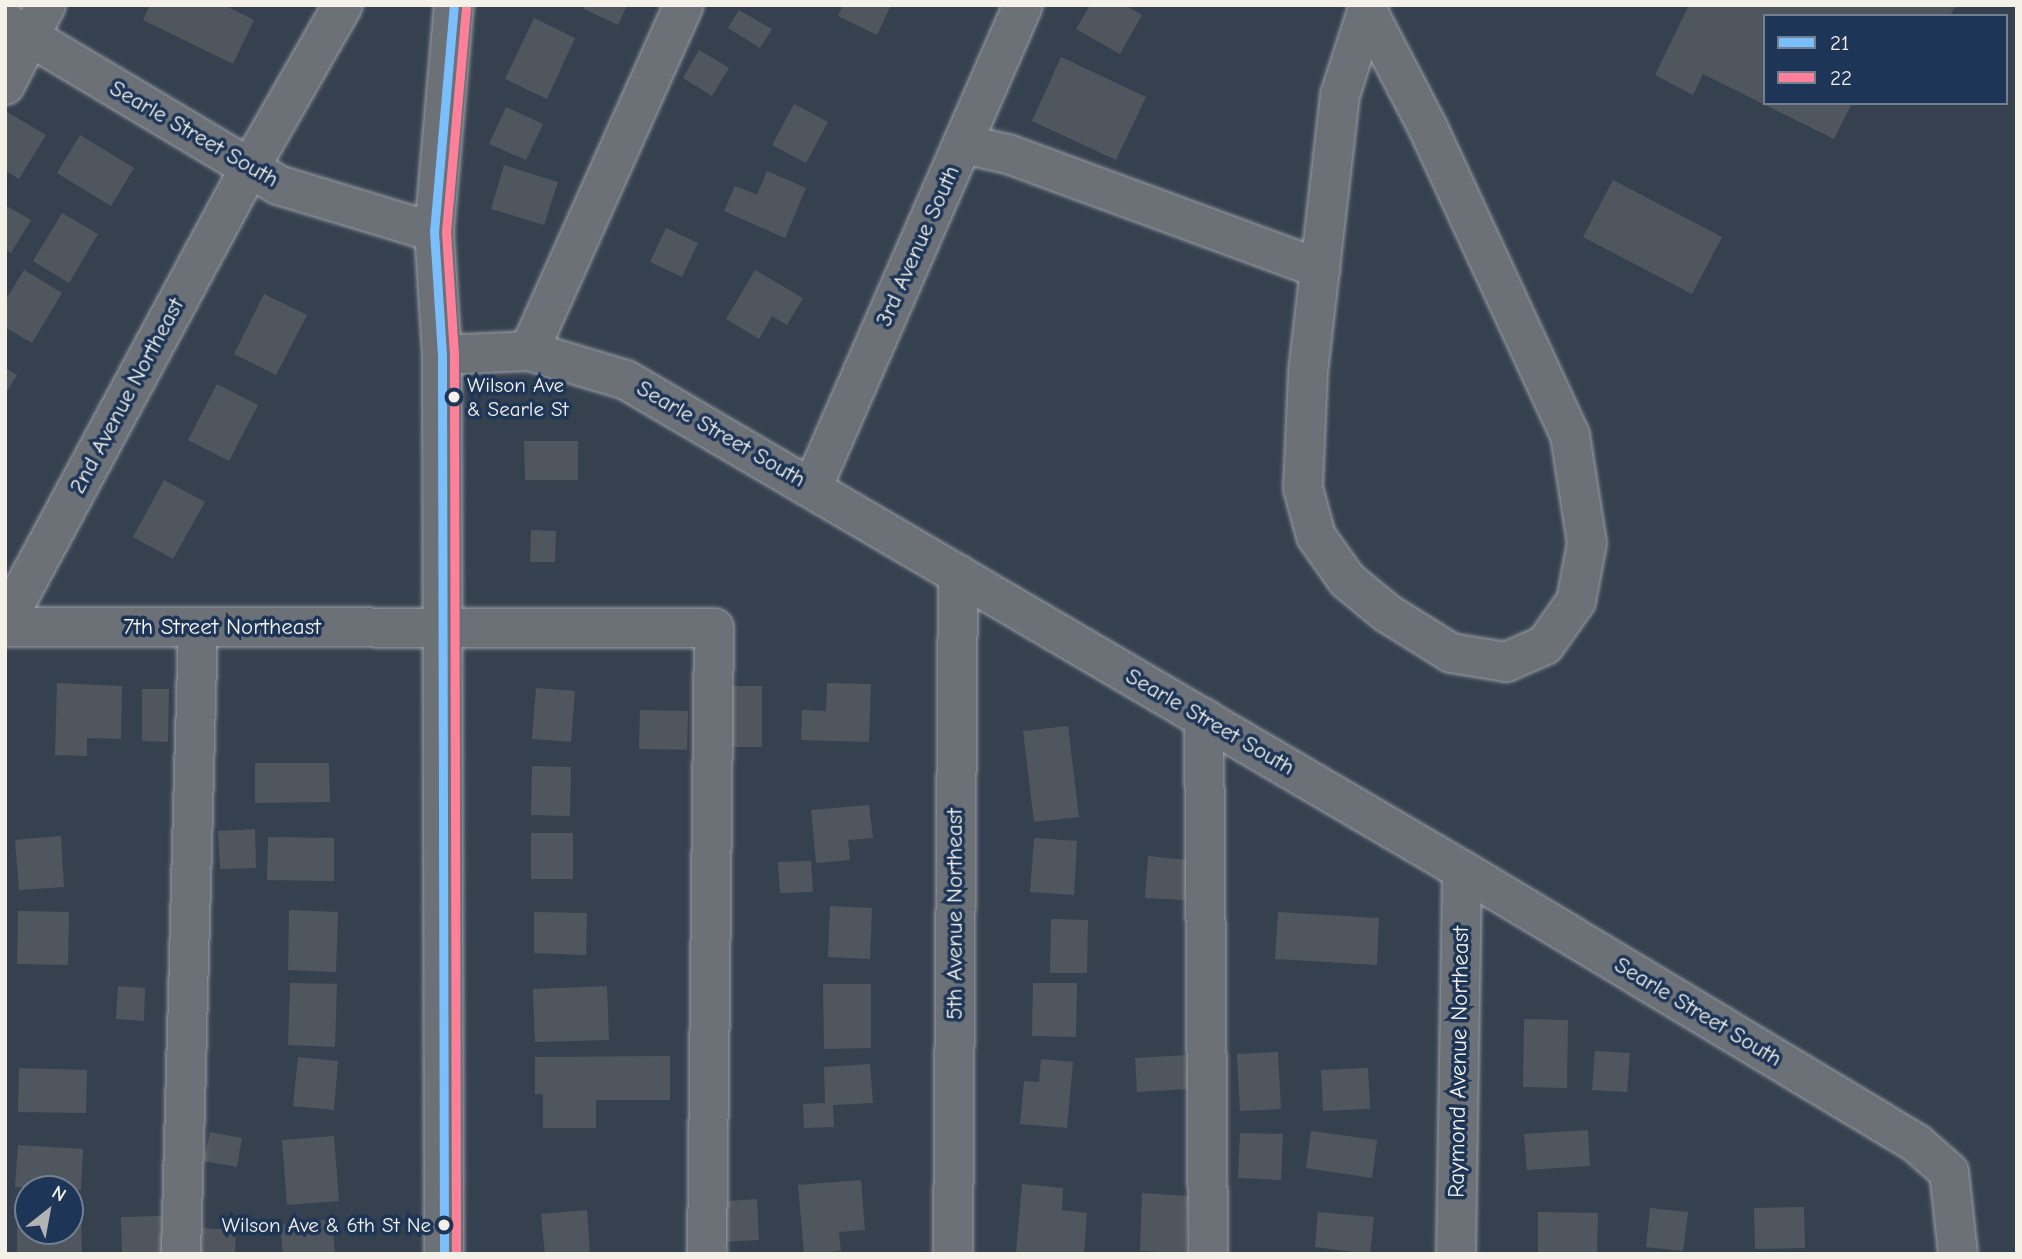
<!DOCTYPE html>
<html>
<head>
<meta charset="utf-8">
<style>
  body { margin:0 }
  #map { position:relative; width:2022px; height:1259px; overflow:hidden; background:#364150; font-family:"Comic Neue",sans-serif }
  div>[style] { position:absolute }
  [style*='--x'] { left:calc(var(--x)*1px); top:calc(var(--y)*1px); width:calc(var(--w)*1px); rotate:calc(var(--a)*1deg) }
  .building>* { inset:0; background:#50565d }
  .roads { filter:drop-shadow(0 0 2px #9ca1a6) drop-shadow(0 0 2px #9ca1a6) }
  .minor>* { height:38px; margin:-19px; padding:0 19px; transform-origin:19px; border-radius:19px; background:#6c7077 }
  .bus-1>* { height:9px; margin:-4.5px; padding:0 4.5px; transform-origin:4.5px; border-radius:4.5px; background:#7abffc }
  .bus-2>* { height:9px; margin:-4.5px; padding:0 4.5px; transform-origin:4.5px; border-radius:4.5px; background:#ff8098 }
  .dots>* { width:19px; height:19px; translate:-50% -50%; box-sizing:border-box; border:4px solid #1d3557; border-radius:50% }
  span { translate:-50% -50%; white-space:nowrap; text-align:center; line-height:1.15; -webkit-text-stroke:7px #1d3557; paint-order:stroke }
  .bus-label { font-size:21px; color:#f4f1e8 }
  .left { translate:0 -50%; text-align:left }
  .right { translate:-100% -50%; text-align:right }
  .street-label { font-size:23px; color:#f4f1e8 }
  .frame { position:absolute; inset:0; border:7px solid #f4f1e8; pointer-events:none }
  .legend { position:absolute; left:1763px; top:14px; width:245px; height:91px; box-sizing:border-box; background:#1d3557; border:2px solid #738091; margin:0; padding:9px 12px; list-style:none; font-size:21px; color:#f4f1e8 }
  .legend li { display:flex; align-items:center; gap:14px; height:35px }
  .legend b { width:35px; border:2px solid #738091 }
  .north { position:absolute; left:14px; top:1175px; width:70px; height:70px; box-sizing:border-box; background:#1d3557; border:2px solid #738091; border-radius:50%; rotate:31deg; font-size:19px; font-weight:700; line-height:28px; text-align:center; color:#f4f1e8 }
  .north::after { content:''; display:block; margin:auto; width:24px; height:32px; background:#b2b3b3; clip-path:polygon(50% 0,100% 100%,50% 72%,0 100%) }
</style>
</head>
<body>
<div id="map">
  <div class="building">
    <div style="clip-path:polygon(150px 5px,224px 5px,254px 20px,233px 64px,143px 20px)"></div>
    <div style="clip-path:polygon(585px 5px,627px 5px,618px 25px,584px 9px)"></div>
    <div style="clip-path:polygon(843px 5px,891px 5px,877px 35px,838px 16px)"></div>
    <div style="clip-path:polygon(1090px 5px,1125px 5px,1142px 15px,1120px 54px,1076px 29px)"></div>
    <div style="clip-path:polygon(1689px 5px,1956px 5px,1950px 16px,1765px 16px,1765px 103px,1852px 103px,1834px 139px,1703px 74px,1693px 95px,1655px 75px)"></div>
    <div style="clip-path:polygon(739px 10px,772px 29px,760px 48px,728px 28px)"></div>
    <div style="clip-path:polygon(534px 18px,575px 38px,547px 99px,505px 79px)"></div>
    <div style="clip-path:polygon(699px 50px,729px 68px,712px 96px,683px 78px)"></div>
    <div style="clip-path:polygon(1061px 57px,1146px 97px,1116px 160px,1032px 121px)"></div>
    <div style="clip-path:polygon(794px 104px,828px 122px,806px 163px,772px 145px)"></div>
    <div style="clip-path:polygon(506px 107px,543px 124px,526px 160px,489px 144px)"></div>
    <div style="clip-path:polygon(7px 112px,46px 135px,19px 179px,5px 170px)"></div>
    <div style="clip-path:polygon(80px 135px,134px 168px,111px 206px,57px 173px)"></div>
    <div style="clip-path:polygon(504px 165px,558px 182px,544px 225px,491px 209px)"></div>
    <div style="clip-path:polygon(767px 171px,806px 188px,785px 238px,724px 211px,735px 186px,757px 195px)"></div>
    <div style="clip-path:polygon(1613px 180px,1722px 237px,1692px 294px,1583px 237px)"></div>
    <div style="clip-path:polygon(5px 205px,31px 220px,11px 253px,5px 249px)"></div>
    <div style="clip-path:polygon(62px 213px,98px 234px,69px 283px,33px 261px)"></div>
    <div style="clip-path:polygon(666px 228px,698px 243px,682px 277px,650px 262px)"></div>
    <div style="clip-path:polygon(24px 270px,62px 293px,32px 343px,5px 327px,5px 301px)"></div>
    <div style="clip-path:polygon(755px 270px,803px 298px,787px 325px,772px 316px,759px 339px,726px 319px)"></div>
    <div style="clip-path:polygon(264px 294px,307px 315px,276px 375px,234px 354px)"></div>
    <div style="clip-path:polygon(5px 368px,17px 375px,5px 394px)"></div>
    <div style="clip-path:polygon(217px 384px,258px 405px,229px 461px,188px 440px)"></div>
    <div style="clip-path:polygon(524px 441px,578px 441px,578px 480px,525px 480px)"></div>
    <div style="clip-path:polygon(164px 480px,205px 502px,173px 559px,133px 537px)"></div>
    <div style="clip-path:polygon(531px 530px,556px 531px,555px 562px,530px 562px)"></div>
    <div style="clip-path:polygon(57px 683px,122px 686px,121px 739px,87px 738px,87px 756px,55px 755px)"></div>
    <div style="clip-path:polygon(827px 683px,871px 684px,869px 742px,801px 740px,802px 710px,826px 711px)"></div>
    <div style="clip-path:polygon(720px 686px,762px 686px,762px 747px,719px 747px)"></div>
    <div style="clip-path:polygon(536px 688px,575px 691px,571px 742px,532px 739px)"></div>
    <div style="clip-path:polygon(142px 689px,169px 689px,168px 742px,142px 741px)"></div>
    <div style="clip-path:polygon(640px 710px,688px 711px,687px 750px,639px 749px)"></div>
    <div style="clip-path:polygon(1068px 726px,1079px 817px,1034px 822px,1023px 731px)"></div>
    <div style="clip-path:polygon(255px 763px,329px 763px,330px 802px,255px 803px)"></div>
    <div style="clip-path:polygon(532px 766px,571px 767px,570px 816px,531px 815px)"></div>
    <div style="clip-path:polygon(869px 805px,873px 838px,848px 840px,850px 860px,816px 863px,811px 810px)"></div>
    <div style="clip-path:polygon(255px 829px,256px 868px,220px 869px,218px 831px)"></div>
    <div style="clip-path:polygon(531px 833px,573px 833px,573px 879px,531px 879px)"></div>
    <div style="clip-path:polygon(61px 836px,64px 887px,19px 890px,15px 840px)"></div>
    <div style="clip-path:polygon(268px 837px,334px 838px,334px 881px,267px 880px)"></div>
    <div style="clip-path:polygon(1034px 838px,1077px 841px,1074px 895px,1030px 892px)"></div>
    <div style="clip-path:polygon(1148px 856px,1188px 860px,1185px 900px,1145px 898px)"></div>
    <div style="clip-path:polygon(811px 861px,813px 892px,780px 893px,778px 862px)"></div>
    <div style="clip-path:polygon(830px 906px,872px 908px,870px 959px,828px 957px)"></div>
    <div style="clip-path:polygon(289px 910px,338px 912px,336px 972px,288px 970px)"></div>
    <div style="clip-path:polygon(18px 911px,69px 912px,68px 965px,17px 964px)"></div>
    <div style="clip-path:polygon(534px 912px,587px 913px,586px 955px,534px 953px)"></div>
    <div style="clip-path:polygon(1278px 912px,1379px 918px,1377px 965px,1275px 959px)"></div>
    <div style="clip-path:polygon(1051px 919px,1088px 920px,1087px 973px,1050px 973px)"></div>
    <div style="clip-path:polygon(290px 983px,337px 984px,335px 1047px,288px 1045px)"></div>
    <div style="clip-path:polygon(1033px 983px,1077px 983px,1076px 1037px,1032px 1036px)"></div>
    <div style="clip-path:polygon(823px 984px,871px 984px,871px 1048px,824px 1049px)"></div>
    <div style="clip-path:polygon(118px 986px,145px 988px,144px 1021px,116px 1019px)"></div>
    <div style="clip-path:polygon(607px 986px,609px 1040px,535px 1042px,533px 989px)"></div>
    <div style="clip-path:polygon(1524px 1019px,1568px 1020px,1567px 1088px,1523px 1087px)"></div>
    <div style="clip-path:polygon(1595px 1051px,1630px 1053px,1627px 1092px,1592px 1090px)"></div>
    <div style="clip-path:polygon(1278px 1052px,1281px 1109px,1240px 1111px,1237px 1054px)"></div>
    <div style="clip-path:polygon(1187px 1055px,1189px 1089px,1137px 1092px,1135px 1058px)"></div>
    <div style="clip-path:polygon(670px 1056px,670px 1100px,596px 1100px,596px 1128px,543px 1128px,543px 1094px,535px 1094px,535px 1057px)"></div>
    <div style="clip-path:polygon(298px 1057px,338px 1061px,334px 1110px,293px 1106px)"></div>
    <div style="clip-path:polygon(1041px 1059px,1073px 1062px,1067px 1128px,1020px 1124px,1024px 1081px,1039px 1082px)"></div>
    <div style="clip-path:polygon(870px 1064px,873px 1103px,833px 1105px,834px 1127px,804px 1128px,803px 1104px,825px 1103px,824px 1067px)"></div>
    <div style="clip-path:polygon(19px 1068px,87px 1070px,86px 1113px,18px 1112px)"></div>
    <div style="clip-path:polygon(1368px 1068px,1370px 1109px,1323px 1111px,1321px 1070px)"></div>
    <div style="clip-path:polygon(1588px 1130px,1590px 1166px,1527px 1170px,1524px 1134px)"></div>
    <div style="clip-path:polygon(1311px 1131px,1377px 1140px,1372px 1178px,1306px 1168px)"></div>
    <div style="clip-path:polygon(210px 1132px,242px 1138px,237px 1167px,204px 1161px)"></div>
    <div style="clip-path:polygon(1240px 1133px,1283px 1134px,1281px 1180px,1238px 1178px)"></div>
    <div style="clip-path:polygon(334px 1136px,339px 1201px,287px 1205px,282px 1140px)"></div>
    <div style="clip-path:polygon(18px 1145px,83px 1149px,81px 1190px,15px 1187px)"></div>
    <div style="clip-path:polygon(861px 1180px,865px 1230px,839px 1232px,841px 1251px,804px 1254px,798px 1185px)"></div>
    <div style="clip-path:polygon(1022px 1184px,1063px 1188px,1062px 1210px,1087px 1213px,1084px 1254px,1016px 1252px)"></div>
    <div style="clip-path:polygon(1142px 1193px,1188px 1196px,1186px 1253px,1140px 1251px)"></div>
    <div style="clip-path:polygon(757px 1199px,759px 1240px,717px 1242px,715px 1202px)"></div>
    <div style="clip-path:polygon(1804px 1207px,1805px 1248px,1755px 1249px,1754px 1208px)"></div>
    <div style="clip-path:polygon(1650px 1208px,1688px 1212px,1683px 1251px,1646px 1247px)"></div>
    <div style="clip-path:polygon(587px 1210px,590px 1254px,545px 1254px,541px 1214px)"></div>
    <div style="clip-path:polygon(1318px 1212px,1374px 1217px,1370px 1254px,1315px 1247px)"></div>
    <div style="clip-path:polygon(1538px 1212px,1598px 1213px,1597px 1254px,1538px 1254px)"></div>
    <div style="clip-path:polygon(162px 1216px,163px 1254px,122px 1254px,121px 1217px)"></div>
    <div style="clip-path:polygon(17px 1219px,28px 1219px,28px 1231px,70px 1231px,70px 1219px,81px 1219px,82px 1254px,17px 1254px)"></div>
    <div style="clip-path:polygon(332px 1219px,335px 1254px,283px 1254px,280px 1225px)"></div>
    <div style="clip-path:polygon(201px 1228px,236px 1230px,235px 1254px,200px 1254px)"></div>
  </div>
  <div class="roads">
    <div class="minor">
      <div style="--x:1369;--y:14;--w:128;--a:62.6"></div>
      <div style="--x:1428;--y:128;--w:338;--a:65.2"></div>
      <div style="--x:1570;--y:435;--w:109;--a:81.1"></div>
      <div style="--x:1587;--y:543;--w:59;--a:100.7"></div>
      <div style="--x:1576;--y:601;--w:54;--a:125.2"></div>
      <div style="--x:1545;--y:645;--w:43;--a:156.4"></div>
      <div style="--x:1506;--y:662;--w:56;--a:-170.7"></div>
      <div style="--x:1451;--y:653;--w:75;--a:-148"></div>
      <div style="--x:1387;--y:613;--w:52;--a:-140.5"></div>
      <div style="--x:1347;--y:580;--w:54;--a:-125.2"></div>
      <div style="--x:1316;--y:536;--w:50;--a:-105.2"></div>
      <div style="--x:1303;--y:488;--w:116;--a:-87.5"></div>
      <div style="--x:1308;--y:372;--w:279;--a:-83.4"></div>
      <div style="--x:1340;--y:95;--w:95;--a:-72.1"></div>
      <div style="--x:5;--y:22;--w:318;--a:30.8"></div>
      <div style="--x:278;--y:185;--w:163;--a:16.8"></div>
      <div style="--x:5;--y:85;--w:90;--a:-62.9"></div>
      <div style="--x:962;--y:144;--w:47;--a:12.3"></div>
      <div style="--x:1008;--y:154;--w:333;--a:20.2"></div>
      <div style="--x:529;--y:351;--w:379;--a:-65.9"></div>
      <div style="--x:442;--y:355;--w:87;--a:-2.6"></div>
      <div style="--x:529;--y:351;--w:101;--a:16.6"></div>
      <div style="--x:626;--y:380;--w:969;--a:30.38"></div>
      <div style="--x:1462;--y:870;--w:530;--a:31.02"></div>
      <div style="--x:1916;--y:1143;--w:44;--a:41.3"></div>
      <div style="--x:1949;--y:1172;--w:82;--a:83.7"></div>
      <div style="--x:813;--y:486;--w:525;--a:-66.41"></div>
      <div style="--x:5;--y:623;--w:515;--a:-61.74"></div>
      <div style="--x:249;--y:169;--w:189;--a:-60.2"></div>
      <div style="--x:5;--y:627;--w:709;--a:0.08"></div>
      <div style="--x:714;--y:628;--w:626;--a:90.64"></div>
      <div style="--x:1204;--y:718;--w:536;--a:89.57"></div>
      <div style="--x:181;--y:1254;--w:627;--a:-88.45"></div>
      <div style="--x:444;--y:1254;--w:899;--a:-90.13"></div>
      <div style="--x:442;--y:355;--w:123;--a:-93.7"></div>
      <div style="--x:434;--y:232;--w:228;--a:-85"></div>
      <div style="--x:953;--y:1254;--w:680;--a:-89.58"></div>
      <div style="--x:1456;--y:1254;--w:384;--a:-89.1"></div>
    </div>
  </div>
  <div class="bus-1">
    <div style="--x:444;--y:1254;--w:899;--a:-90.13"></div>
    <div style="--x:442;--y:355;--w:123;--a:-93.7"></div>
    <div style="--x:434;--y:232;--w:228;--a:-85"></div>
  </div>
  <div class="bus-2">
    <div style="--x:456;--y:1254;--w:899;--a:-90.13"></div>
    <div style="--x:454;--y:355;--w:123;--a:-93.7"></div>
    <div style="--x:446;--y:232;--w:227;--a:-84.9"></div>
  </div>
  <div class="dots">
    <div style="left:454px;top:397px;background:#f4f1e8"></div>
    <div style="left:444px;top:1225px;background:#f4f1e8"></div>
  </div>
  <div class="bus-label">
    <span class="left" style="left:467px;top:397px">Wilson Ave<br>&amp; Searle St</span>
    <span class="right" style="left:431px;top:1225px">Wilson Ave &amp; 6th St Ne</span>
  </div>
  <div class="street-label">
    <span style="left:194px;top:134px;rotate:30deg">Searle Street South</span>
    <span style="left:918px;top:246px;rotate:-66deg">3rd Avenue South</span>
    <span style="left:127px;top:396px;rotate:-62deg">2nd Avenue Northeast</span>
    <span style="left:721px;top:434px;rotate:30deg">Searle Street South</span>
    <span style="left:222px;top:627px">7th Street Northeast</span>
    <span style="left:1210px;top:722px;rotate:30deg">Searle Street South</span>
    <span style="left:955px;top:914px;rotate:-90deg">5th Avenue Northeast</span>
    <span style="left:1698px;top:1012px;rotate:31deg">Searle Street South</span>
    <span style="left:1459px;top:1062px;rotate:-89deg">Raymond Avenue Northeast</span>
  </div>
  <div class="frame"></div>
  <ul class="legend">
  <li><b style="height:9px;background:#7abffc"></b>21</li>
  <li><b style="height:9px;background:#ff8098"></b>22</li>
  </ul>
  <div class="north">N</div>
</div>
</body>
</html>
